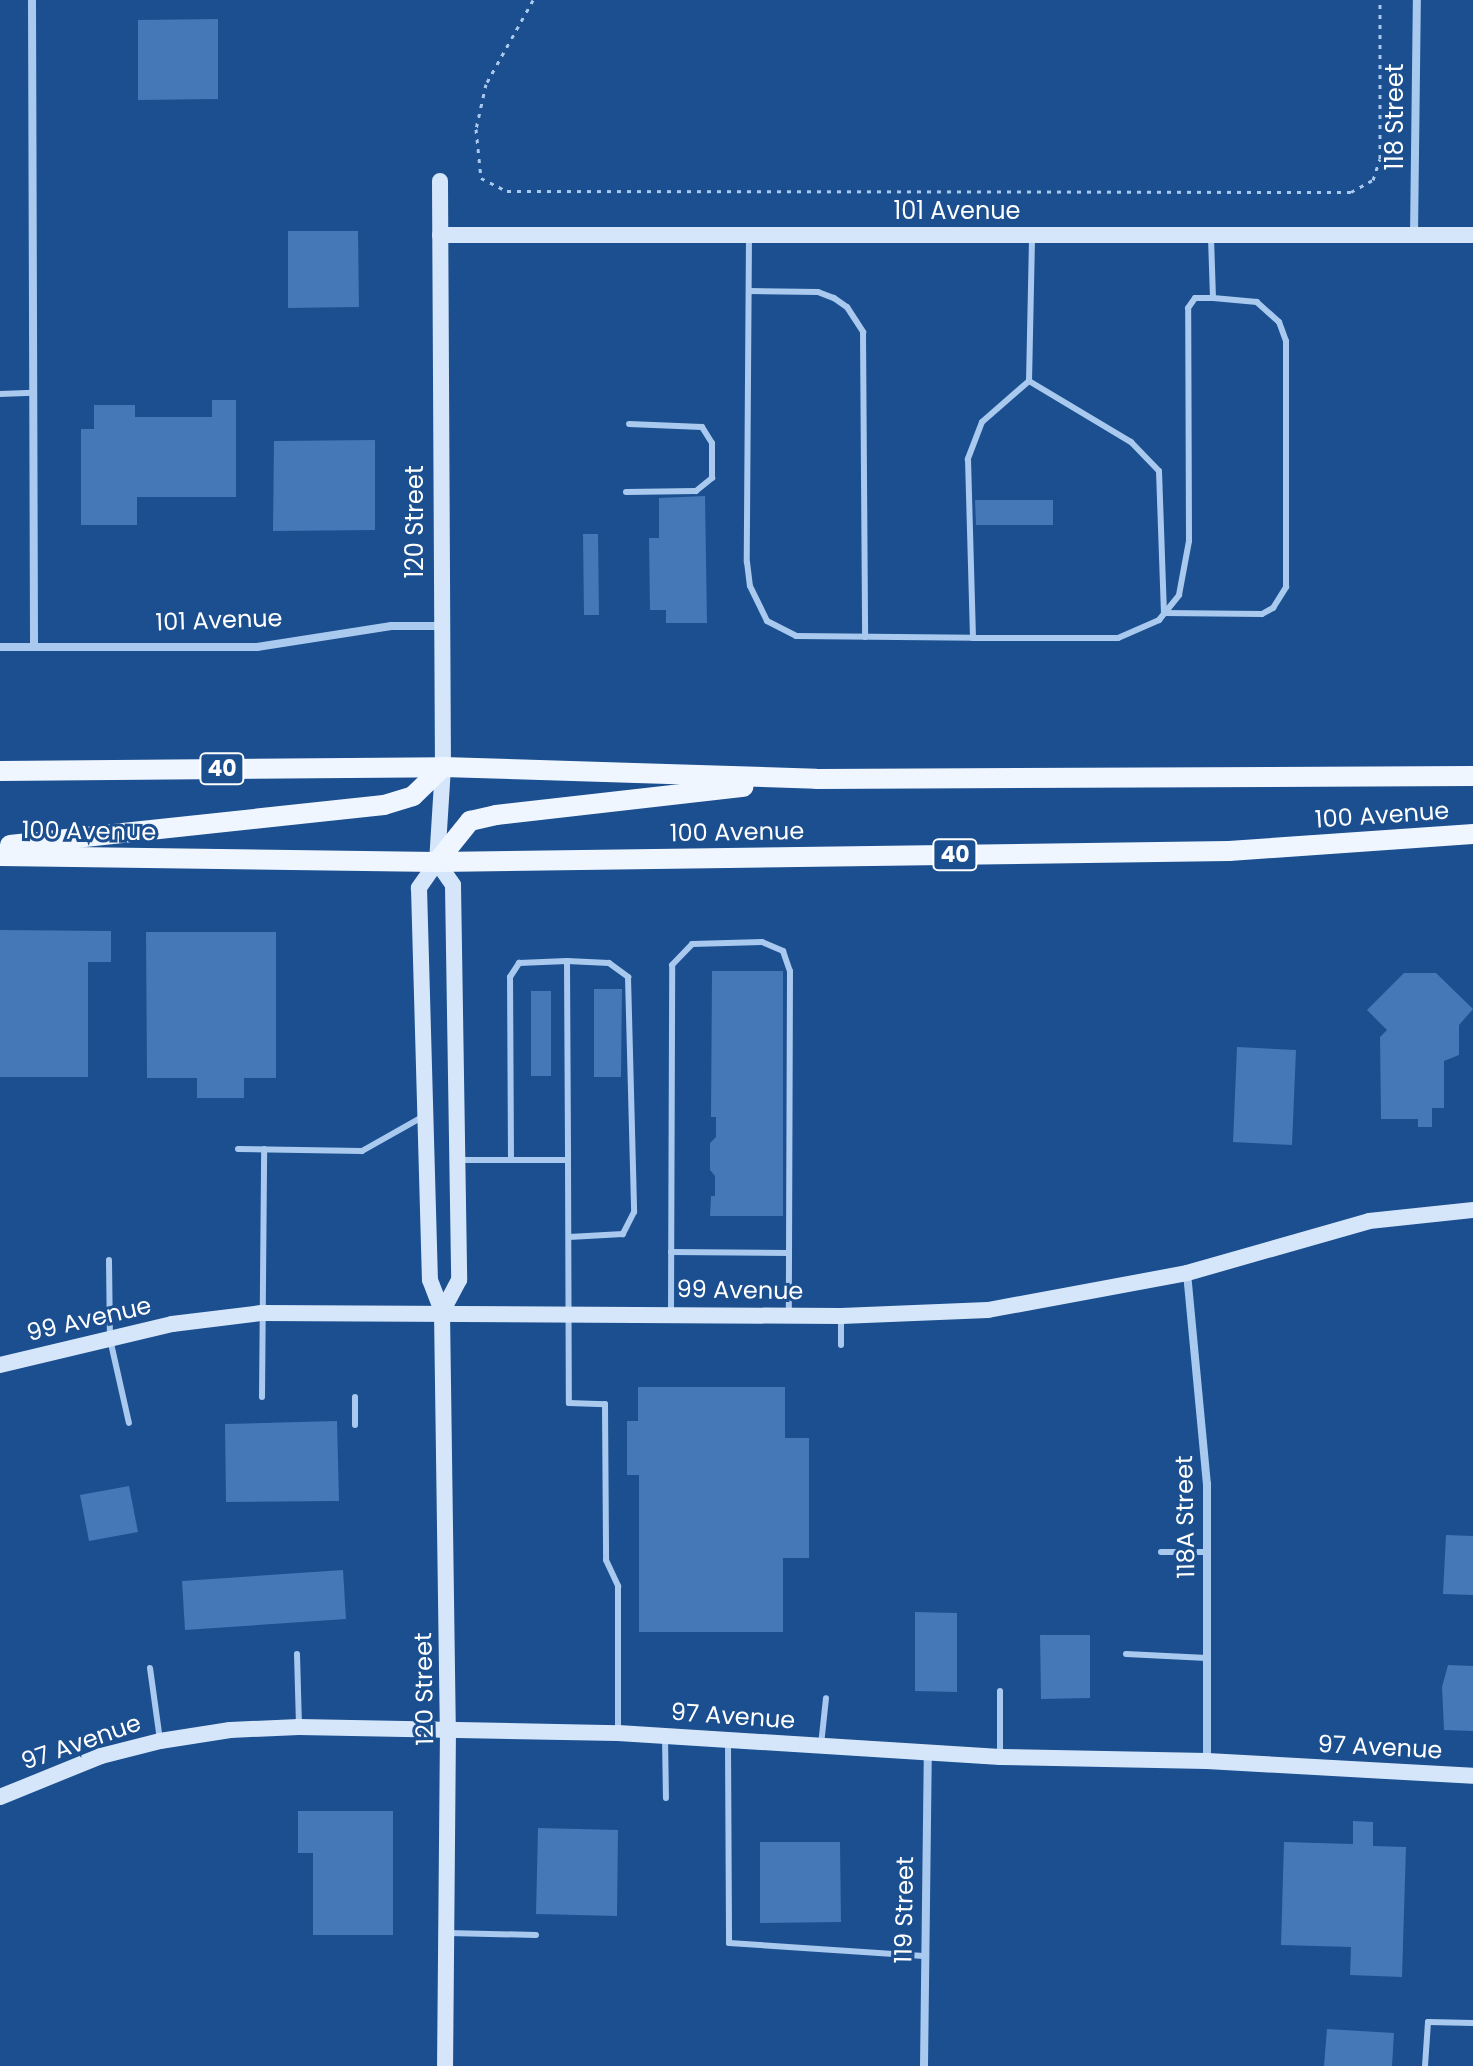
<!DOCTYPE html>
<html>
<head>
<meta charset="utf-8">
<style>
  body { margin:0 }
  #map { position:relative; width:1473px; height:2066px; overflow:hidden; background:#1b4f8f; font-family:Poppins,sans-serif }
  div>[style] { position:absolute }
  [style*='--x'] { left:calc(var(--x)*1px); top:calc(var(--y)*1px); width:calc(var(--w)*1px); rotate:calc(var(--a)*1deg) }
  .building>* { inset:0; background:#4478b7 }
  .path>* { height:3px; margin-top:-1.5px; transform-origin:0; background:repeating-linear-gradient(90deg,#a9c9ee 0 4px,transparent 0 10px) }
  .lane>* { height:6px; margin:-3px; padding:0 3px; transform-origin:3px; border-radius:3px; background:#a9c9ee }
  .street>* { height:8px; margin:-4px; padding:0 4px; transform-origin:4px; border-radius:4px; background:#a9c9ee }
  .secondary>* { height:16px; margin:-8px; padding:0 8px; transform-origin:8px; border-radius:8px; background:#d6e6fa }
  .primary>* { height:20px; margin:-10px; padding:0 10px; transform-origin:10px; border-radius:10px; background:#f0f6ff }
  span { translate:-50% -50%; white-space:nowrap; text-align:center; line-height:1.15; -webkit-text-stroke:6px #1b4f8f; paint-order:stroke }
  .shield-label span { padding:2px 6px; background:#1b4f8f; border:2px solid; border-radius:6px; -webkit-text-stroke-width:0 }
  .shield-label { font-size:22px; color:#fff; font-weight:700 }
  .street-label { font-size:24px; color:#fff }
</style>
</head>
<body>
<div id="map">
  <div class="building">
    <div style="clip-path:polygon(218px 19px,218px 99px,138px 100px,138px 20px)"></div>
    <div style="clip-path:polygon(288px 231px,358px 231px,359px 307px,288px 308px)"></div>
    <div style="clip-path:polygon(212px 400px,236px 400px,236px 497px,137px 497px,137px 525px,81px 525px,81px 429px,94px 429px,94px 405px,135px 405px,135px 417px,212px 417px)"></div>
    <div style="clip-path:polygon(375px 440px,375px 530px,273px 531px,274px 441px)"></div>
    <div style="clip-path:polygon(705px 496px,707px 623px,666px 623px,666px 610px,650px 610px,649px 538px,659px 538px,659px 498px)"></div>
    <div style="clip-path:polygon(975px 500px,1053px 500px,1053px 525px,976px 525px)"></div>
    <div style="clip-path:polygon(583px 534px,598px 534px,599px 615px,584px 615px)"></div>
    <div style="clip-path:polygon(0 930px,111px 931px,111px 962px,88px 962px,88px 1077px,0 1077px)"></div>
    <div style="clip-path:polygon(146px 932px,276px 932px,276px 1078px,244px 1078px,244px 1098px,197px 1098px,197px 1078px,147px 1078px)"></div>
    <div style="clip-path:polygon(712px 971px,783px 971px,783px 1216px,710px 1216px,711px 1196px,715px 1196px,715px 1176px,710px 1170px,710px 1143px,716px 1137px,716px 1117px,711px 1117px)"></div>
    <div style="clip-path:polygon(1404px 973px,1436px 973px,1473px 1009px,1459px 1025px,1459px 1055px,1444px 1061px,1444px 1108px,1432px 1108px,1432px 1127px,1418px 1127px,1418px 1119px,1381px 1119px,1380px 1037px,1387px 1030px,1367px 1010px)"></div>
    <div style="clip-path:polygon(594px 989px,622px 989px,621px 1077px,594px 1077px)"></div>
    <div style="clip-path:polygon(531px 991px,551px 991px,551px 1076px,531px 1076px)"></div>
    <div style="clip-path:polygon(1237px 1047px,1296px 1050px,1292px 1145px,1233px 1142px)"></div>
    <div style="clip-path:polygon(638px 1387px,785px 1387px,785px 1438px,809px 1438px,809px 1558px,783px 1558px,783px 1632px,639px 1632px,639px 1475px,627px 1475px,627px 1421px,638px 1421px)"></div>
    <div style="clip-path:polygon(337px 1421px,339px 1501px,226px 1502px,225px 1424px)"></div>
    <div style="clip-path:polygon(129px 1486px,138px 1532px,89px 1541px,80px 1495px)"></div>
    <div style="clip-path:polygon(1446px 1535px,1473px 1536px,1473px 1595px,1443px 1594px)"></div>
    <div style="clip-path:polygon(343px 1570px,346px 1619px,185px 1630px,182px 1581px)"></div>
    <div style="clip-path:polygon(915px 1612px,957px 1613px,957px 1692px,915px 1691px)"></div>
    <div style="clip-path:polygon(1040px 1635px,1090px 1635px,1090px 1698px,1041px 1699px)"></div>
    <div style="clip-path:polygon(1448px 1665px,1473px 1666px,1473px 1731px,1444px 1730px,1442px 1687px)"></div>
    <div style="clip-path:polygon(298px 1811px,393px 1811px,393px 1935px,313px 1935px,313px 1853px,298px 1853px)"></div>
    <div style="clip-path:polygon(1353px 1821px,1373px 1822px,1373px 1846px,1406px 1847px,1402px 1977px,1350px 1975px,1351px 1947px,1281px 1945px,1284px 1842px,1353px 1844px)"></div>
    <div style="clip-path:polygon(538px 1828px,618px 1830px,617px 1916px,536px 1914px)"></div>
    <div style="clip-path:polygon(760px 1842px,840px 1842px,841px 1922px,760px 1923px)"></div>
    <div style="clip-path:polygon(1327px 2029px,1394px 2033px,1392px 2066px,1324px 2066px)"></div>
  </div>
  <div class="path">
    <div style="--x:533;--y:0;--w:96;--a:119.2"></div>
    <div style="--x:486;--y:84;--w:46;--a:102.5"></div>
    <div style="--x:476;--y:129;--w:49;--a:84.2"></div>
    <div style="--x:481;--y:178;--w:29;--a:27"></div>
    <div style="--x:507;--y:191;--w:844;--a:0.07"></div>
    <div style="--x:1351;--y:192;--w:25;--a:-29"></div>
    <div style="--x:1373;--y:180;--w:22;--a:-72"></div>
    <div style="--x:1380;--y:159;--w:159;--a:-90"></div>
  </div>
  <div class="lane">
    <div style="--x:749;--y:235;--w:327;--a:90.4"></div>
    <div style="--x:747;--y:562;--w:24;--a:83"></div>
    <div style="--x:750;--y:586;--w:39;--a:64"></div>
    <div style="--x:767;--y:621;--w:33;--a:27"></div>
    <div style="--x:796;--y:636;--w:177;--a:0.6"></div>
    <div style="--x:1032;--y:239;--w:142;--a:91.2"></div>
    <div style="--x:1029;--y:381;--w:62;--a:138.9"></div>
    <div style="--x:982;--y:422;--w:40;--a:111"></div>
    <div style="--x:968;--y:459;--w:179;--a:88.4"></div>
    <div style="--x:973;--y:638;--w:145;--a:0"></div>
    <div style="--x:1118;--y:638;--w:45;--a:-23.7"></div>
    <div style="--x:1159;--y:620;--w:32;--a:-51"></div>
    <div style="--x:1179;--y:595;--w:55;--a:-79.5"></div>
    <div style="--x:1189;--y:541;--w:233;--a:-90.2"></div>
    <div style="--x:1188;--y:308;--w:12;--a:-55"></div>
    <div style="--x:1195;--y:298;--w:18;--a:0"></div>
    <div style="--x:1213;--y:298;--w:60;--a:-91.9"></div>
    <div style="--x:749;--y:291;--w:69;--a:0.8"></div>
    <div style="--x:818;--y:292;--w:17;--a:21"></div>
    <div style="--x:834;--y:298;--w:16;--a:35"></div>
    <div style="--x:847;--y:307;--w:30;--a:57"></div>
    <div style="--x:863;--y:332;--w:305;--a:89.6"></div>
    <div style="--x:1029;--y:381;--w:119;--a:30.9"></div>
    <div style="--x:1131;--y:442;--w:40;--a:46"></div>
    <div style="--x:1159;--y:471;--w:142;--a:88"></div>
    <div style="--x:1164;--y:613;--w:98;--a:0.6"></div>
    <div style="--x:1262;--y:614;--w:13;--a:-29"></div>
    <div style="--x:1273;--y:608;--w:25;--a:-58"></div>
    <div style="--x:1286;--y:587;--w:246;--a:-90"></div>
    <div style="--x:1286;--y:341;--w:20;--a:-110"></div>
    <div style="--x:1279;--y:322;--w:30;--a:-138"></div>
    <div style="--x:1257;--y:302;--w:44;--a:-174.8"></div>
    <div style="--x:0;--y:394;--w:33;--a:-2"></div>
    <div style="--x:626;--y:492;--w:70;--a:-0.8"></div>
    <div style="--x:696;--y:491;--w:21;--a:-39"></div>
    <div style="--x:712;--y:478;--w:35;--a:-90"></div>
    <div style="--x:712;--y:443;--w:19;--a:-122"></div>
    <div style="--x:702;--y:427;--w:73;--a:-177.6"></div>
    <div style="--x:567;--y:961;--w:42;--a:2.7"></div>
    <div style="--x:609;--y:963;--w:24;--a:36"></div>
    <div style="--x:628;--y:977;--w:235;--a:88.5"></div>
    <div style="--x:634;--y:1212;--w:25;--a:117"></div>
    <div style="--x:623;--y:1234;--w:54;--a:176.8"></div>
    <div style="--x:238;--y:1149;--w:124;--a:0.9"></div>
    <div style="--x:362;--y:1151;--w:69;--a:-29.5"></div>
    <div style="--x:458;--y:1160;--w:110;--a:0"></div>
    <div style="--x:568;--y:1160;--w:243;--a:89.8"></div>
    <div style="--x:569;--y:1403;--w:36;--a:2"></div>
    <div style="--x:605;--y:1404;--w:156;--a:89.6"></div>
    <div style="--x:606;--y:1560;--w:29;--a:65"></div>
    <div style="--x:618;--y:1586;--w:144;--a:90"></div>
    <div style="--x:511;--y:1160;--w:183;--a:-90.3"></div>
    <div style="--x:510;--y:977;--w:17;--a:-57"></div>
    <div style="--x:519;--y:963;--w:48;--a:-2.4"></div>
    <div style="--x:567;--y:961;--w:199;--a:89.7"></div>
    <div style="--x:671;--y:1252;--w:118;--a:0.5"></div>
    <div style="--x:109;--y:1260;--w:79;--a:89.3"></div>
    <div style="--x:110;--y:1339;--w:86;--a:77.3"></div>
    <div style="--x:671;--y:1312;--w:347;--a:-89.8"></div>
    <div style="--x:672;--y:965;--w:29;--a:-46"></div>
    <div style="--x:692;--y:944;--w:70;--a:-1.6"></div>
    <div style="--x:762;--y:942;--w:23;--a:23"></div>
    <div style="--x:783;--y:951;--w:21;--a:71"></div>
    <div style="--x:790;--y:971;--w:344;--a:90.2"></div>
    <div style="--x:841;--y:1316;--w:29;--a:90"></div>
    <div style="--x:262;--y:1397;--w:248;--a:-89.5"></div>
    <div style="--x:355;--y:1397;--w:28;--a:90"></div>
    <div style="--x:1161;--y:1552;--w:46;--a:0"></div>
    <div style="--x:297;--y:1654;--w:72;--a:88.4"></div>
    <div style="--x:1126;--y:1654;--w:81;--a:2.8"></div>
    <div style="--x:150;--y:1668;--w:73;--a:82.1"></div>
    <div style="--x:665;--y:1737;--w:61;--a:89.1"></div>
    <div style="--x:728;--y:1743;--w:200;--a:89.7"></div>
    <div style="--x:729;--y:1943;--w:195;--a:3.8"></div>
    <div style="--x:821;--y:1745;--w:47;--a:-83.9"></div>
    <div style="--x:1000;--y:1756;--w:65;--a:-90"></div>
    <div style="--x:448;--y:1933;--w:88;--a:1.3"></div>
    <div style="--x:1425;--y:2066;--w:44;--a:-86.1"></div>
    <div style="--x:1428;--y:2022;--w:45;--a:1.3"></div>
  </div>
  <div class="street">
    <div style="--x:32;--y:0;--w:646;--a:89.82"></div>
    <div style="--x:1414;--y:235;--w:235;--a:-89.3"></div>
    <div style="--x:0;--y:647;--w:257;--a:0"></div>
    <div style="--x:257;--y:647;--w:136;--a:-8.9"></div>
    <div style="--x:391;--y:626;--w:48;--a:0"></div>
    <div style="--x:1187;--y:1273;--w:212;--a:84.6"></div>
    <div style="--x:1207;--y:1484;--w:276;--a:90"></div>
    <div style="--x:924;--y:2066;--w:312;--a:-89.3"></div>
  </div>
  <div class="secondary">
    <div style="--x:440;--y:181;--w:586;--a:89.71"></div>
    <div style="--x:443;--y:767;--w:95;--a:93.6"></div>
    <div style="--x:437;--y:862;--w:32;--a:125"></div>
    <div style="--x:419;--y:888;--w:392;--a:88.4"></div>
    <div style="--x:430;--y:1280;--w:34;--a:69"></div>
    <div style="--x:442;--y:1312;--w:416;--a:89.2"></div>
    <div style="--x:448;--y:1728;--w:338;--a:90.5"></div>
    <div style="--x:440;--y:235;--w:1033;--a:0"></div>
    <div style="--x:437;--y:862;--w:28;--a:55"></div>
    <div style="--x:453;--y:885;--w:395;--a:89.1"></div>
    <div style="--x:459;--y:1280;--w:36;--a:118"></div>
    <div style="--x:0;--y:1365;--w:177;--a:-13.4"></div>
    <div style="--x:172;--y:1324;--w:91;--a:-7"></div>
    <div style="--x:262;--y:1313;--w:579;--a:0.3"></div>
    <div style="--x:841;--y:1316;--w:147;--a:-2.3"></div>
    <div style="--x:988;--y:1310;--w:202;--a:-10.5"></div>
    <div style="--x:1187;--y:1273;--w:189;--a:-15.9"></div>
    <div style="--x:1369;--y:1221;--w:105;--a:-6"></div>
    <div style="--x:0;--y:1797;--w:109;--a:-22.1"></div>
    <div style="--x:101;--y:1756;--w:61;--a:-14.3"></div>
    <div style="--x:160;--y:1741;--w:71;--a:-8.9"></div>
    <div style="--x:230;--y:1730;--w:69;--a:-2.5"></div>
    <div style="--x:299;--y:1727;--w:319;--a:1.1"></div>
    <div style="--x:618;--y:1733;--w:383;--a:3.6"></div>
    <div style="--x:1000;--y:1757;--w:207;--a:1.1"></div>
    <div style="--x:1207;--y:1761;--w:266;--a:3.2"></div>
  </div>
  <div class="primary">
    <div style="--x:0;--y:771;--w:443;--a:-0.5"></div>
    <div style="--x:443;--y:767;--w:373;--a:1.8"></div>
    <div style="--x:816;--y:779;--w:657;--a:-0.26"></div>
    <div style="--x:10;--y:845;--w:376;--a:-6.1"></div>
    <div style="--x:384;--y:805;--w:30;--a:-17"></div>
    <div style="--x:413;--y:796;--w:42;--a:-44"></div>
    <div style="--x:0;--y:856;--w:437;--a:0.8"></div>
    <div style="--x:437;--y:862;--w:792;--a:-0.8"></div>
    <div style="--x:1229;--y:851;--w:245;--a:-4"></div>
    <div style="--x:437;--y:862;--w:53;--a:-51.2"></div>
    <div style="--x:470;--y:821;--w:27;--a:-13"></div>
    <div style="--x:496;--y:815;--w:249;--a:-6.5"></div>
  </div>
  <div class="shield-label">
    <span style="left:222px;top:769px">40</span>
    <span style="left:955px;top:855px">40</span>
  </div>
  <div class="street-label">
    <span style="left:1395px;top:117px;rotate:-90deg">118 Street</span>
    <span style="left:957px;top:211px">101 Avenue</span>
    <span style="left:415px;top:522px;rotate:-90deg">120 Street</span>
    <span style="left:219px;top:620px;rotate:-2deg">101 Avenue</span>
    <span style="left:1382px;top:815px;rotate:-4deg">100 Avenue</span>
    <span style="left:89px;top:831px;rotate:1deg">100 Avenue</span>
    <span style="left:737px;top:832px;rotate:-1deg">100 Avenue</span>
    <span style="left:740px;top:1290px;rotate:1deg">99 Avenue</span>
    <span style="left:89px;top:1319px;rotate:-13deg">99 Avenue</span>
    <span style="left:1185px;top:1517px;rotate:-91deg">118A Street</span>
    <span style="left:424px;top:1689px;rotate:-91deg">120 Street</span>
    <span style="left:733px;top:1716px;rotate:4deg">97 Avenue</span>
    <span style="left:81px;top:1742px;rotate:-19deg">97 Avenue</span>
    <span style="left:1380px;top:1747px;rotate:3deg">97 Avenue</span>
    <span style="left:904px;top:1910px;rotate:-89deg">119 Street</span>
  </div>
</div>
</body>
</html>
